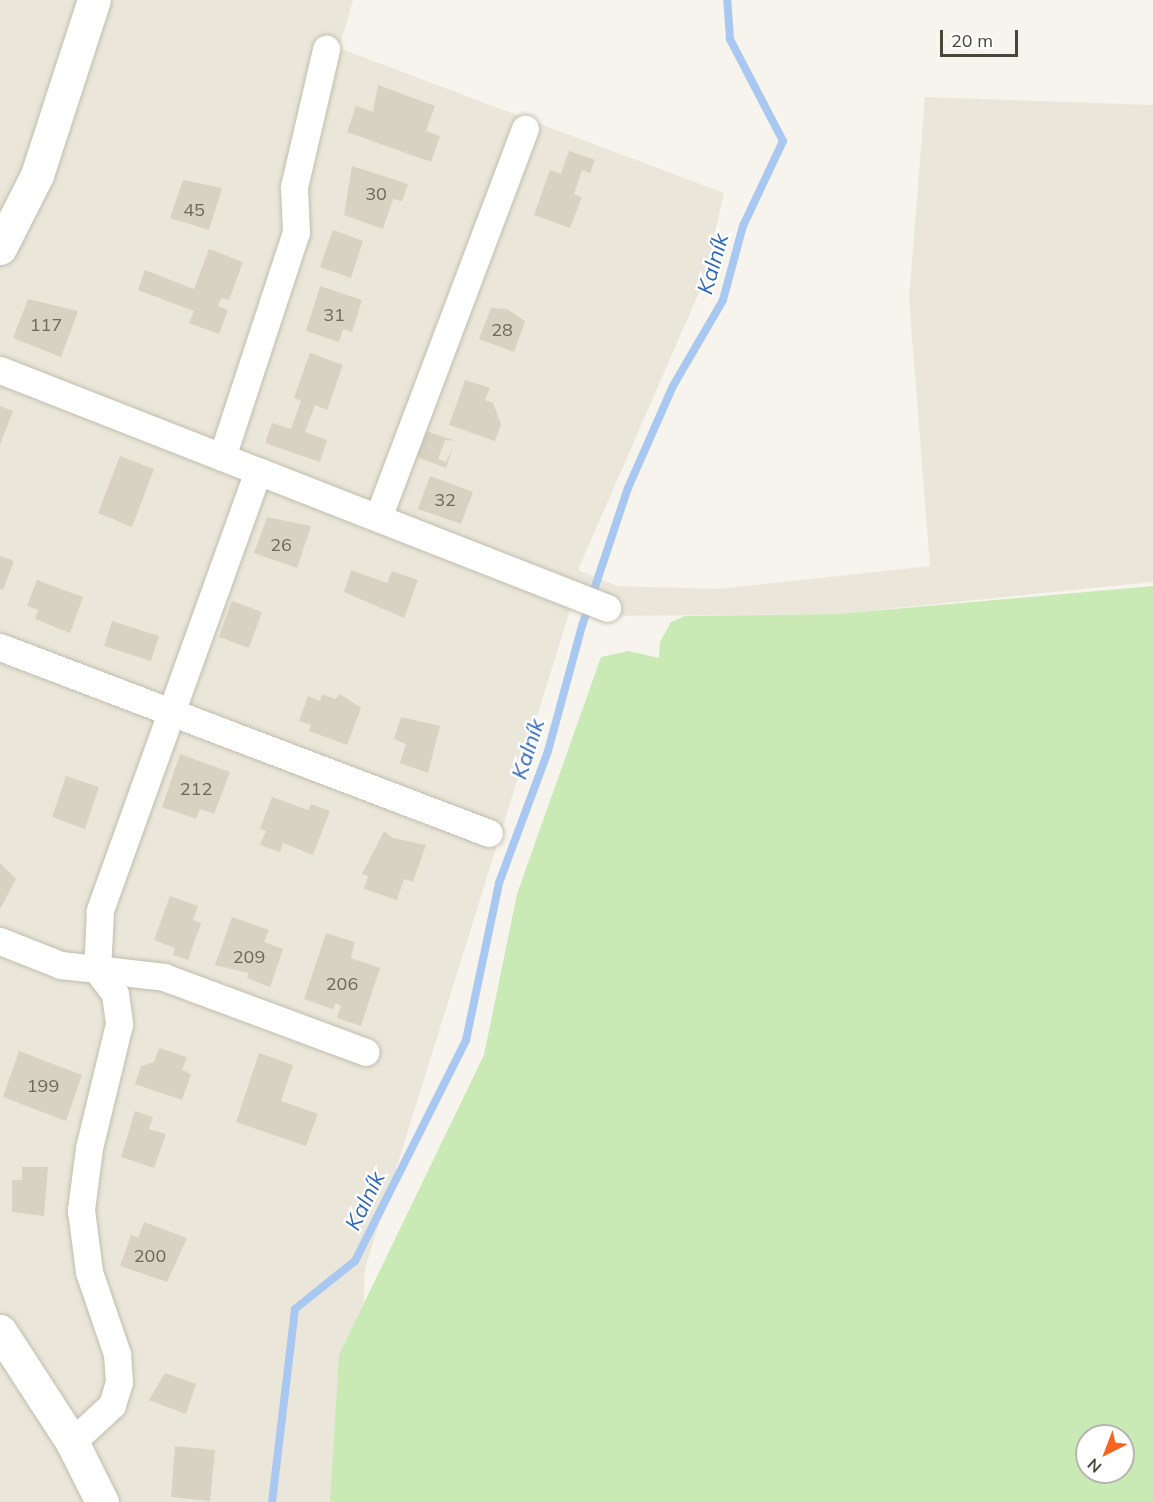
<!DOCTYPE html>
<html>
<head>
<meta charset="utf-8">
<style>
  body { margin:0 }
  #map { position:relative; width:1153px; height:1502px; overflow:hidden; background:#f6f4ec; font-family:Mulish,sans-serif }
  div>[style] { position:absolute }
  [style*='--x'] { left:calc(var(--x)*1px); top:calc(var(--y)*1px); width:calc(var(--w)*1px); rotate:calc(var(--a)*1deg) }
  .residential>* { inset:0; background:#eae7da }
  .green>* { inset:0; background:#c9e9b5 }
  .stream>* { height:8px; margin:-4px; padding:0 4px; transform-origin:4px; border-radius:4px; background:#a9c8f1 }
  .building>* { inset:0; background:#d7d2c1 }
  .roads { filter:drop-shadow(0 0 2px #c1beae) drop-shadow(0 0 2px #c1beae) }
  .minor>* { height:27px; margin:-13.5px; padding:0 13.5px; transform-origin:13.5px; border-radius:13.5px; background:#fff }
  .tertiary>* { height:33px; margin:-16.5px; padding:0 16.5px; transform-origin:16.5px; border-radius:16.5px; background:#fff }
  span { translate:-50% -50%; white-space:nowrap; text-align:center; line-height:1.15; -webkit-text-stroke:4.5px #fff; paint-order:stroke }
  .number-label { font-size:18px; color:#6d695b }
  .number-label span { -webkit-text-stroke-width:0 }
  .water-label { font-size:22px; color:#3169b7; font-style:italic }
  .north { position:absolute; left:1075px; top:1424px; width:60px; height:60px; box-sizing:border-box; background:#fff; border:2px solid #b7b5b0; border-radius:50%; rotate:222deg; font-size:16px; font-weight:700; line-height:24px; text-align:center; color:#4a4639 }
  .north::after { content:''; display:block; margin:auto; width:21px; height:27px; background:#f9631f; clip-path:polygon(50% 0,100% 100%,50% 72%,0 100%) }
  .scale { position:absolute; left:940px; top:30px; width:78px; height:27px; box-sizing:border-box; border:3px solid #4a4639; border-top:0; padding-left:8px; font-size:18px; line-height:21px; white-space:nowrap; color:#4a4639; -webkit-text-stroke:4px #fff; paint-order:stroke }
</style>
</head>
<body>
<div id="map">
  <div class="residential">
    <div style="clip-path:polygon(0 0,353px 0,339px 48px,724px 193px,704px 281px,578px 570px,617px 586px,718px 589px,930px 566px,909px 299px,925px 97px,1153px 105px,1153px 582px,837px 614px,606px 616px,572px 604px,365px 1269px,355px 1502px,0 1502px)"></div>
  </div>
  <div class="green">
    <div style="clip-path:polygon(evenodd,1153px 586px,1153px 1502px,330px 1502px,339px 1355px,484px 1055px,517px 894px,601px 657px,629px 651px,659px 658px,660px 642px,671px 622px,685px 616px,837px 614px,1153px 586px,1087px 1436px,1123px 1436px,1123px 1472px,1087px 1472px,1087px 1436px)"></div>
  </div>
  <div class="stream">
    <div style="--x:272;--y:1502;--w:194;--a:-83.2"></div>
    <div style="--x:295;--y:1309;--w:77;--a:-38.7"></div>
    <div style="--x:355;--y:1261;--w:247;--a:-63.3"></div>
    <div style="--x:466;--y:1040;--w:160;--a:-78.1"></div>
    <div style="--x:499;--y:883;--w:141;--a:-69.6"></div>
    <div style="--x:548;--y:751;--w:130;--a:-74.8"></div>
    <div style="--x:582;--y:626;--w:145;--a:-71.6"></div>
    <div style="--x:628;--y:488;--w:111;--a:-66.2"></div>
    <div style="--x:673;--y:386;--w:99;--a:-59.8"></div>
    <div style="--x:723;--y:300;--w:77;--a:-74.9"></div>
    <div style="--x:743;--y:226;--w:94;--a:-64.8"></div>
    <div style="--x:783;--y:141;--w:115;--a:-117.5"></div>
    <div style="--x:730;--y:39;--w:39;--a:-94"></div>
  </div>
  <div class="building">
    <div style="clip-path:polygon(378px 85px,435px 106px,426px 131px,440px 136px,431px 162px,347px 132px,356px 106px,373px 112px)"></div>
    <div style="clip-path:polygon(569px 151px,595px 160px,590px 173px,582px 170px,574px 194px,582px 197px,570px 228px,534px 215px,550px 170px,561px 174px)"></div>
    <div style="clip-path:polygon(352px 166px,408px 184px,402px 201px,393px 199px,383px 229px,344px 215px)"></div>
    <div style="clip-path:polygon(183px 180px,222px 188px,209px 230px,170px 218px)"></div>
    <div style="clip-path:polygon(333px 230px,363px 241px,351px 278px,320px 267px)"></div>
    <div style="clip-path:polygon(209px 249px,243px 262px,229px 300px,221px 298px,218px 306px,228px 310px,219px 334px,189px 323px,194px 311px,138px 290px,145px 270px,194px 289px)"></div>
    <div style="clip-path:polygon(320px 286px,362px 300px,352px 332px,343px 329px,339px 342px,306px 331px)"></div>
    <div style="clip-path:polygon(28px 299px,78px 311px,61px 357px,13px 338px)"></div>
    <div style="clip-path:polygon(491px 308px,507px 309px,525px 321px,514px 352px,479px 339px)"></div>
    <div style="clip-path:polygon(310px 353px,343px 365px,327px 410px,315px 405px,305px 432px,327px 440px,320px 462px,265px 443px,272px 423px,291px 429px,301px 401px,294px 398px)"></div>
    <div style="clip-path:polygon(465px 380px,490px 388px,485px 400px,493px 403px,501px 424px,495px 441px,449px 425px)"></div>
    <div style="clip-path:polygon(0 406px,13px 411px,0 445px)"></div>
    <div style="clip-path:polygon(426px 431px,456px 441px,445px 440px,438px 459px,446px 462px,453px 448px,446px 468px,417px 457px)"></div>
    <div style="clip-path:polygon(120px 456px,154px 469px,132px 527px,98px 513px)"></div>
    <div style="clip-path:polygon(430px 476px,473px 492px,461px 524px,418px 509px)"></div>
    <div style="clip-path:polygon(267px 517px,311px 526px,297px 568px,254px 553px)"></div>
    <div style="clip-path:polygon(0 556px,14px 561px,3px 590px,0 589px)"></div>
    <div style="clip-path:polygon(351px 570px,387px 583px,392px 571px,418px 580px,404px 618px,344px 592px)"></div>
    <div style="clip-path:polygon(37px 580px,83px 597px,70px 633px,35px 619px,38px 610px,27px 606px)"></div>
    <div style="clip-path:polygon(232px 601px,262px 612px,249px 648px,219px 637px)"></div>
    <div style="clip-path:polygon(112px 621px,159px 636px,151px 661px,104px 646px)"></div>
    <div style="clip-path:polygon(322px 694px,335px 699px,340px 694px,361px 708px,347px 745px,309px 731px,311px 725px,299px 721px,308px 696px,320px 701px)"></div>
    <div style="clip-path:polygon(401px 717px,440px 726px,428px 773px,400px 763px,406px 744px,394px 739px)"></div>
    <div style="clip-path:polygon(180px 754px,230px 772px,214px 814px,200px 809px,196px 819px,162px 807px)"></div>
    <div style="clip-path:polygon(66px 776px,99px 787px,85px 829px,52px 817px)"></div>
    <div style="clip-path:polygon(272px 797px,308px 810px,311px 804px,330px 811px,313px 855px,283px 843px,280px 852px,260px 845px,266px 831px,260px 829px)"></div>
    <div style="clip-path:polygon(384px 831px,393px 838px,426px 845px,413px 882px,404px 879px,397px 900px,364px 889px,368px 876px,362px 874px)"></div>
    <div style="clip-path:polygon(0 863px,16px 879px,0 909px)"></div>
    <div style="clip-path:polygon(170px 896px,198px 906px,193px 920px,201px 923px,188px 960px,173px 955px,175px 948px,154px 940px)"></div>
    <div style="clip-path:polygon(232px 917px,269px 930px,264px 942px,283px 949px,270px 987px,247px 978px,249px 973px,215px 965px)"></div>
    <div style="clip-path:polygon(326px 933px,355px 942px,351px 958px,380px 968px,361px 1026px,337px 1018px,341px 1006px,336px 1003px,333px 1009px,304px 999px)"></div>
    <div style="clip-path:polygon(159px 1048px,187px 1057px,182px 1070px,191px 1074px,182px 1100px,135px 1084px,141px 1066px,154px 1062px)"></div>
    <div style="clip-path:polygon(19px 1051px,82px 1075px,66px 1121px,3px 1097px)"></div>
    <div style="clip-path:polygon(259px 1053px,293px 1065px,281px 1101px,318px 1114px,306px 1146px,236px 1122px)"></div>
    <div style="clip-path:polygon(135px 1111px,153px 1117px,149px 1129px,166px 1134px,154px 1168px,121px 1157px)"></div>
    <div style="clip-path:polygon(22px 1167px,48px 1167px,44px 1216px,12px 1212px,12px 1180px,22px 1180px)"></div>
    <div style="clip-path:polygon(144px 1222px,187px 1238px,167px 1282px,120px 1266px,131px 1235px,138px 1238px)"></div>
    <div style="clip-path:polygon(165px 1373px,196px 1384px,186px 1414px,149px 1400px)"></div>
    <div style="clip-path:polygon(175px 1446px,215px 1450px,210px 1501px,171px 1497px)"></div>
  </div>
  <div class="roads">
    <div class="minor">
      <div style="--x:0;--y:370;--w:277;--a:21.4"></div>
      <div style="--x:258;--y:471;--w:468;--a:109.8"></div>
      <div style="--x:100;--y:911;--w:59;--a:92.9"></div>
      <div style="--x:97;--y:970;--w:30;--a:53"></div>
      <div style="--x:115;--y:994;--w:30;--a:82"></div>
      <div style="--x:119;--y:1024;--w:128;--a:103.6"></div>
      <div style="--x:89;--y:1148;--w:63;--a:97.4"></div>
      <div style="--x:81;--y:1210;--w:63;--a:82.6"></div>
      <div style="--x:89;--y:1272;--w:87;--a:71.1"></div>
      <div style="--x:117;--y:1354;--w:28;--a:86"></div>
      <div style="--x:119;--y:1382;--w:24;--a:107"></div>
      <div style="--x:112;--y:1405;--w:54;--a:137.2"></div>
      <div style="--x:222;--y:457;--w:237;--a:-71.8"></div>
      <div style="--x:296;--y:232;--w:45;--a:-92.5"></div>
      <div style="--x:294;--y:187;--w:142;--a:-76.9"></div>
      <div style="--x:258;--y:471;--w:375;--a:21.4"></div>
      <div style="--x:379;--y:515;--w:413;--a:-69.3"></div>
      <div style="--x:0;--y:647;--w:523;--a:20.83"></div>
      <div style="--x:0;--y:941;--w:66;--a:21.5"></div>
      <div style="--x:61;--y:965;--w:104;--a:6.6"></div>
      <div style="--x:164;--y:977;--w:215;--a:20.4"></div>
    </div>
    <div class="tertiary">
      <div style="--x:0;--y:248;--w:82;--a:-63.1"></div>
      <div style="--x:37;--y:175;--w:184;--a:-72"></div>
      <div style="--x:0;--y:1331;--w:132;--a:57"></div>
      <div style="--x:72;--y:1442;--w:67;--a:63.4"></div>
    </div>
  </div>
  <div class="number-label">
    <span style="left:376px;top:194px">30</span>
    <span style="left:194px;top:210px">45</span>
    <span style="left:334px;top:315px">31</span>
    <span style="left:46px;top:325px">117</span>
    <span style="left:502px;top:330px">28</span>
    <span style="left:445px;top:500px">32</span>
    <span style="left:281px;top:545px">26</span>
    <span style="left:196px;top:789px">212</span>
    <span style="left:249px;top:957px">209</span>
    <span style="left:342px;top:984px">206</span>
    <span style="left:43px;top:1086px">199</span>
    <span style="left:150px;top:1256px">200</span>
  </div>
  <div class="water-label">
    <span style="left:713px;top:264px;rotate:-74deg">Kalník</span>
    <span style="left:528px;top:749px;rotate:-72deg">Kalník</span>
    <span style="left:365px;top:1201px;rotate:-64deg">Kalník</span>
  </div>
  <div class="north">N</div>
  <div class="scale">20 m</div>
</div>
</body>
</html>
